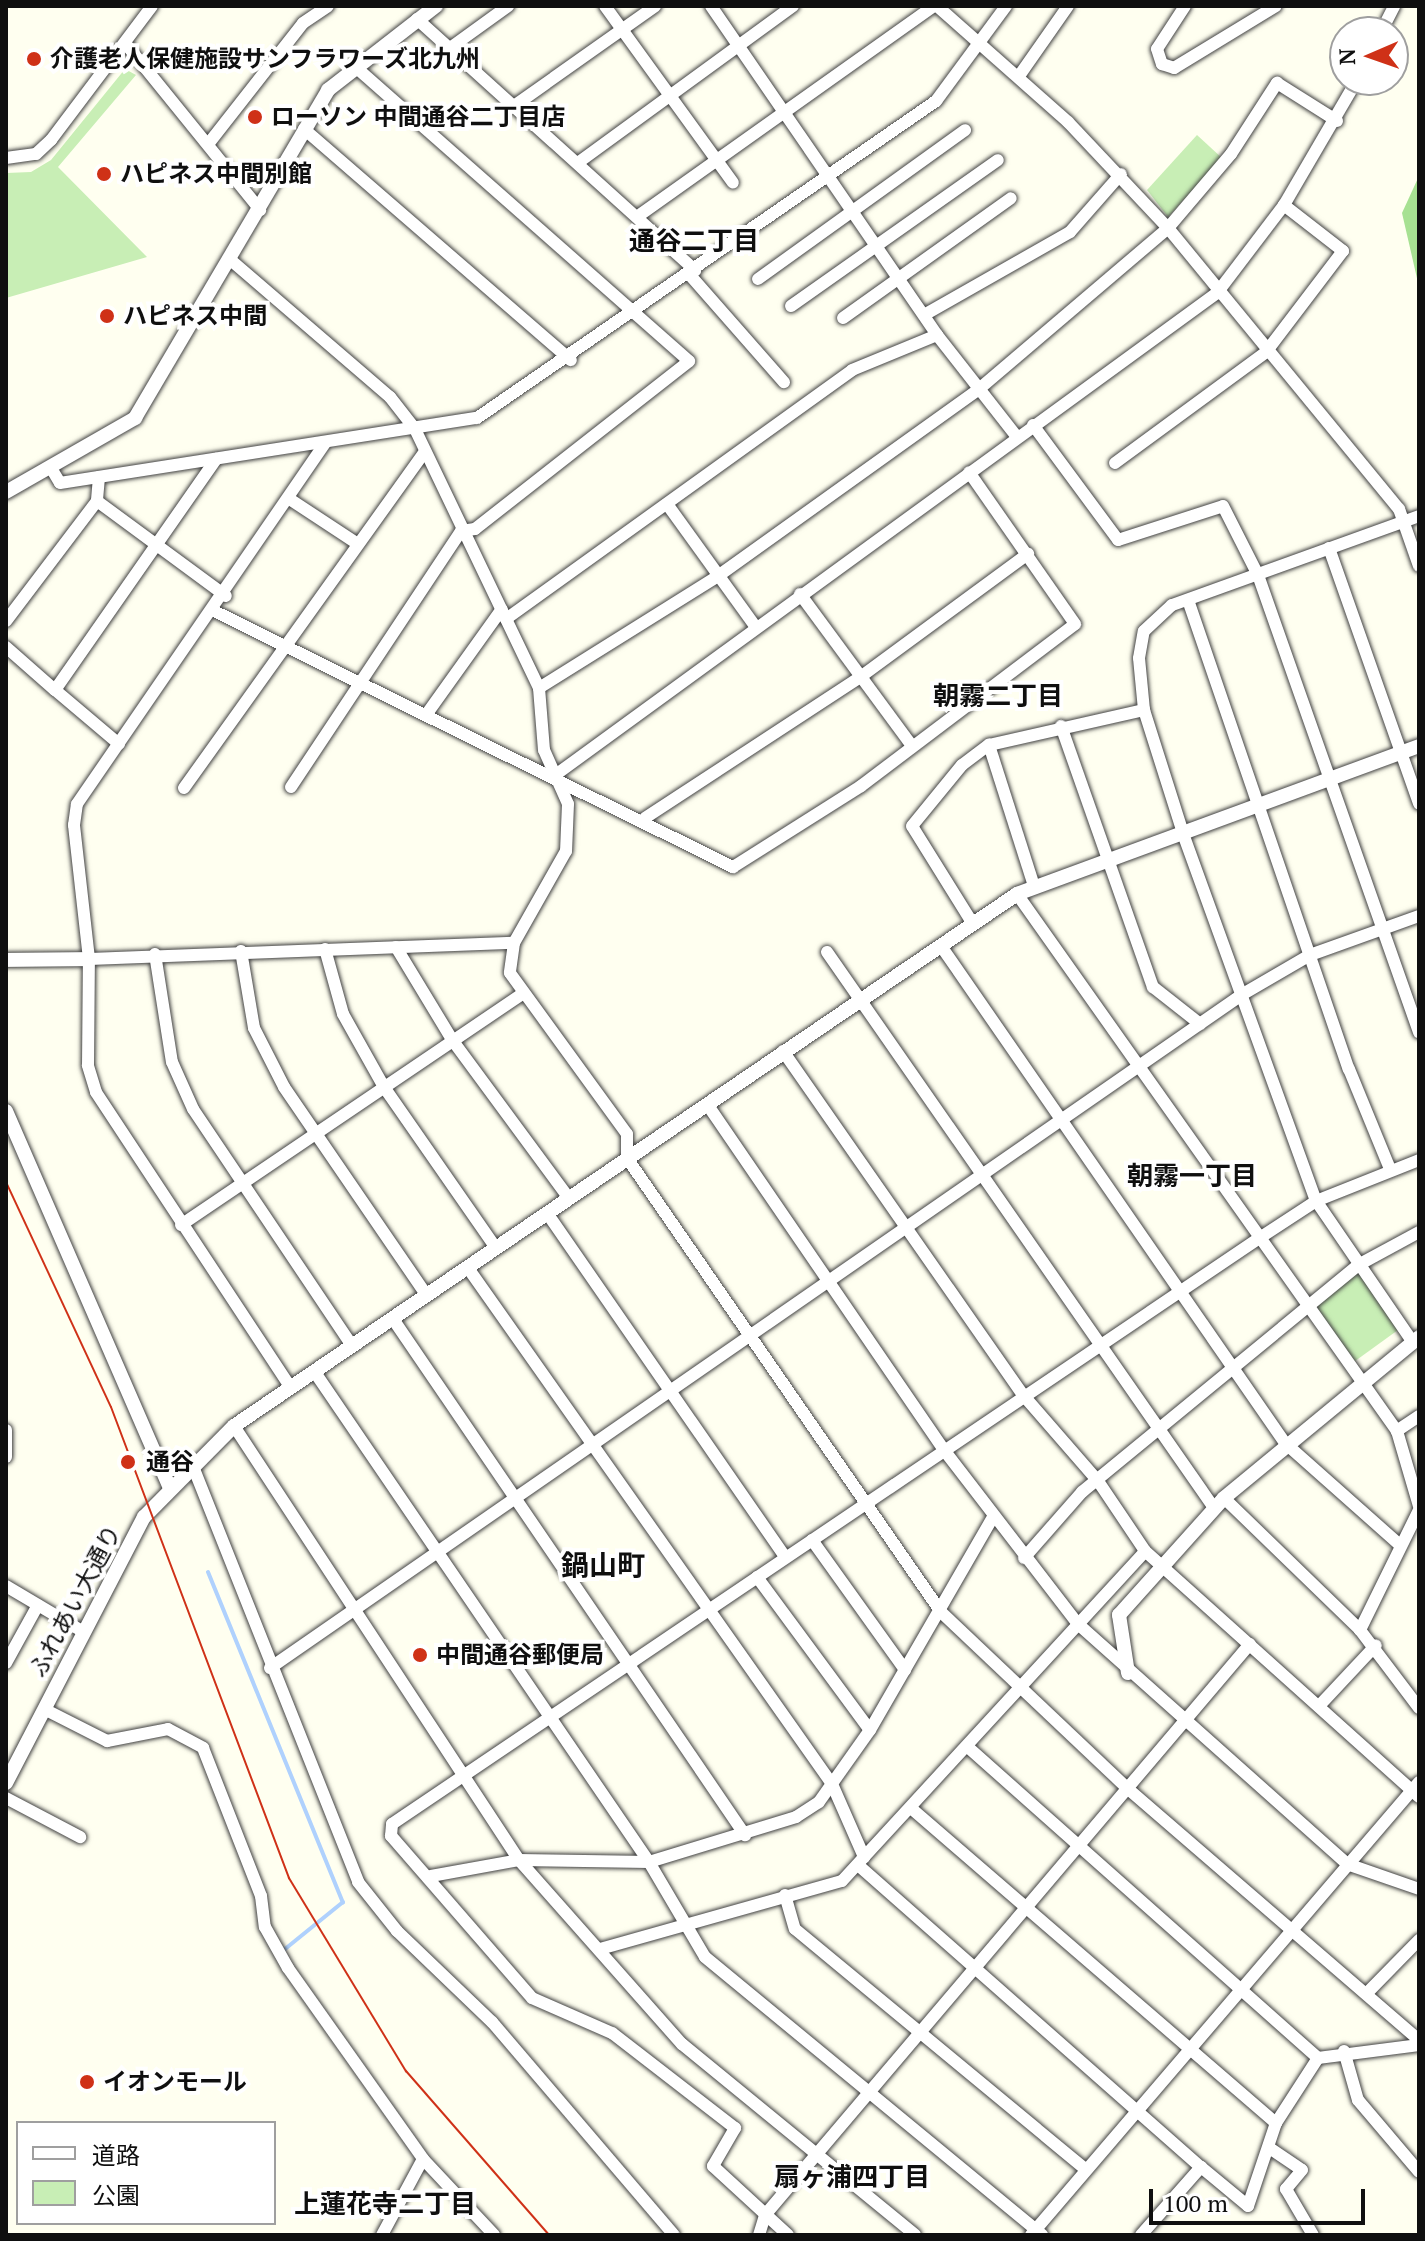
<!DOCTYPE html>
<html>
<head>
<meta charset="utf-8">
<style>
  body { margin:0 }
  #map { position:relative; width:1425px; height:2241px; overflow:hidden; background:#fffff0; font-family:"PT Serif","Noto Sans JP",serif }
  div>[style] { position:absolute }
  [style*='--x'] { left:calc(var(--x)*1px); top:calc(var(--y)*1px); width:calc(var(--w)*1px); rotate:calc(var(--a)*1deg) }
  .green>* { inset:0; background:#c8eeb5 }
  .forest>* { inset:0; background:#a7e192 }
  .stream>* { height:4px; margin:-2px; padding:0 2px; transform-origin:2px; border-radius:2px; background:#afd1fd }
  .roads { filter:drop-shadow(0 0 2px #424242) drop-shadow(0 0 2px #424242) }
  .minor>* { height:12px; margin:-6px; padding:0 6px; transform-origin:6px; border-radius:6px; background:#fff }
  .tertiary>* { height:14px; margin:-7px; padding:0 7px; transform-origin:7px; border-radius:7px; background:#fff }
  .tram>* { height:2px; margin:-1px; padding:0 1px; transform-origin:1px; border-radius:1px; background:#cf3117 }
  .dots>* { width:22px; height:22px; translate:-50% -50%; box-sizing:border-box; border:4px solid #fff; border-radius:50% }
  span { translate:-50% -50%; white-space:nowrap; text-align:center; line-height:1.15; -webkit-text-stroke:8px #fff; paint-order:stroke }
  .poi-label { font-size:24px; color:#0f0f0f; font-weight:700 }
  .left { translate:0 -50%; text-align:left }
  .street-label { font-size:24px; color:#0f0f0f }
  .neighbourhood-label { font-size:26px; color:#0f0f0f; font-weight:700 }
  .quarter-label { font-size:28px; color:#0f0f0f; font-weight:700 }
  .frame { position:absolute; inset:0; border:8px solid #0f0f0f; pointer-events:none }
  .legend { position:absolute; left:16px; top:2121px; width:260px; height:104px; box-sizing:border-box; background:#fff; border:2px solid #9f9f9f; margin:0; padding:10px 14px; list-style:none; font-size:24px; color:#0f0f0f }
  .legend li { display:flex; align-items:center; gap:16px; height:40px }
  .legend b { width:40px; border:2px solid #9f9f9f }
  .north { position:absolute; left:1329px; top:16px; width:80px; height:80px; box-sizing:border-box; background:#fff; border:2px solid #9f9f9f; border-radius:50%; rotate:268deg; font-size:22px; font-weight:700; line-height:32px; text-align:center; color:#0f0f0f }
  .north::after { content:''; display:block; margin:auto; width:28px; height:36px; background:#cf3117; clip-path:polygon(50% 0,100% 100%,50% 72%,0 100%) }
  .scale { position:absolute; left:1149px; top:2189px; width:216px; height:36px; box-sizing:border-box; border:4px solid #0f0f0f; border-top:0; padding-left:10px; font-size:24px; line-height:28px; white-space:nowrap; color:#0f0f0f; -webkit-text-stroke:6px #fff; paint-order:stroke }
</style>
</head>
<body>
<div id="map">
  <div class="green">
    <div style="clip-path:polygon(125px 69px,136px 75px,58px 167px,147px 257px,6px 298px,6px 173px,31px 172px,51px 160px)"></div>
    <div style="clip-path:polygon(1197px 135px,1222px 158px,1168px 217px,1147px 190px)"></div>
    <div style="clip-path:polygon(1359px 1271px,1398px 1330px,1351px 1364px,1312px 1308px)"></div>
  </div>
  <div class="forest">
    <div style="clip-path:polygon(1419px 176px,1419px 287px,1402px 213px)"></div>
  </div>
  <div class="stream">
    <div style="--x:208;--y:1572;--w:357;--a:67.8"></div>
    <div style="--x:343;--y:1902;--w:75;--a:141"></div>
  </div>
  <div class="roads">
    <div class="minor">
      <div style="--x:605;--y:6;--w:218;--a:54.1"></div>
      <div style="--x:711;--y:6;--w:399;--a:55.5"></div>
      <div style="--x:937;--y:335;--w:130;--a:51.9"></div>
      <div style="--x:937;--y:6;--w:175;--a:41.5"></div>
      <div style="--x:1068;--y:122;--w:146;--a:46.7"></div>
      <div style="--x:1168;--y:228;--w:364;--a:50.6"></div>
      <div style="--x:1399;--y:509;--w:60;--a:70.7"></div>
      <div style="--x:1185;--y:6;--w:51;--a:123.1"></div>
      <div style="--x:1157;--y:49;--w:16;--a:72"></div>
      <div style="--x:1162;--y:64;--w:13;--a:18"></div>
      <div style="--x:1174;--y:68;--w:119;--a:-31.3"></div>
      <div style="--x:417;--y:19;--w:375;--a:42.1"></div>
      <div style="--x:1381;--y:32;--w:29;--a:-63"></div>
      <div style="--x:125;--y:43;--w:215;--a:51"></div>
      <div style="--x:450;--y:48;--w:72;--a:-35.9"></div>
      <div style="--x:1019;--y:76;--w:85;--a:-55"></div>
      <div style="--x:514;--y:106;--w:173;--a:-35.3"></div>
      <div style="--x:304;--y:129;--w:353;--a:40.9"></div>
      <div style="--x:209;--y:143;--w:152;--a:-51.9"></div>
      <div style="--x:303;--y:23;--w:30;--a:-34"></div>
      <div style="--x:6;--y:158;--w:30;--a:-8"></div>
      <div style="--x:36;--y:154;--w:21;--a:-43"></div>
      <div style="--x:51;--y:140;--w:168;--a:-53"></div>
      <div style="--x:579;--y:162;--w:265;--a:-36.1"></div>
      <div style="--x:641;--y:214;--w:359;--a:-35.4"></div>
      <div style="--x:233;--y:262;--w:207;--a:40.7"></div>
      <div style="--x:390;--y:397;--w:41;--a:52"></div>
      <div style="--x:415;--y:429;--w:287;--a:64.4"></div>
      <div style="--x:539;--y:688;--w:62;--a:85.4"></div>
      <div style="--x:544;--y:750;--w:59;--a:66"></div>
      <div style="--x:568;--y:804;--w:47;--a:92.4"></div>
      <div style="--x:566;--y:851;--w:106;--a:119.5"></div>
      <div style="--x:514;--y:943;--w:30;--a:98"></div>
      <div style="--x:510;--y:973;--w:199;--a:54"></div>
      <div style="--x:627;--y:1134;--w:24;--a:90"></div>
      <div style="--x:627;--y:1158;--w:552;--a:55.33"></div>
      <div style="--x:941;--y:1612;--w:256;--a:43.4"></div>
      <div style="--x:1127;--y:1788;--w:386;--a:40.8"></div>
      <div style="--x:689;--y:274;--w:144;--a:48.7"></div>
      <div style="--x:758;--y:279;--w:255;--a:-35.7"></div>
      <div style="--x:791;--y:306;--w:253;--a:-35.2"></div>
      <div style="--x:924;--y:315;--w:168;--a:-29.6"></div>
      <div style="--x:1070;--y:232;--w:77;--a:-48.7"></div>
      <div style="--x:843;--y:318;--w:206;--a:-35.5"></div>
      <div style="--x:1033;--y:425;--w:143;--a:53.5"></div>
      <div style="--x:1118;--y:540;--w:110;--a:-17.9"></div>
      <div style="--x:1223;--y:506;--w:77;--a:63.1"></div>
      <div style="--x:1258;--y:575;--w:485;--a:70.6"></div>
      <div style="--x:1115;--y:463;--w:187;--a:-36.3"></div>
      <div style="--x:1266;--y:352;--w:127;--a:-52.7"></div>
      <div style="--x:1343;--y:251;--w:75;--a:-142.1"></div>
      <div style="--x:51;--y:468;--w:17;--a:59"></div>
      <div style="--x:60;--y:483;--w:422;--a:-8.9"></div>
      <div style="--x:477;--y:418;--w:558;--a:-34.63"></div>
      <div style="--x:936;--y:101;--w:118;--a:-53.6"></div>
      <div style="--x:99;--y:477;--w:24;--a:95"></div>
      <div style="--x:97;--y:501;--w:160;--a:36.4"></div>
      <div style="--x:291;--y:500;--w:80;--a:33.3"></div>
      <div style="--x:667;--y:504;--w:150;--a:54.2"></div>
      <div style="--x:1329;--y:548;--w:271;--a:70.6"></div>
      <div style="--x:800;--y:594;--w:189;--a:53.6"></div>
      <div style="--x:1188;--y:600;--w:496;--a:71.1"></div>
      <div style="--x:1349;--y:1069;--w:108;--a:67.7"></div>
      <div style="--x:214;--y:611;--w:579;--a:26.26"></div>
      <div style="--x:733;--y:867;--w:151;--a:-32.3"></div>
      <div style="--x:861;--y:786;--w:268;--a:-37.1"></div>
      <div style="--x:1075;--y:624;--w:185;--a:-124.9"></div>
      <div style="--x:506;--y:619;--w:426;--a:-35.7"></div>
      <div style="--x:852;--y:370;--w:92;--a:-22.4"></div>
      <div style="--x:6;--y:621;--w:151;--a:-52.8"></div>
      <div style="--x:6;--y:647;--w:65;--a:41.3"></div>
      <div style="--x:539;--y:688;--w:211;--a:-32"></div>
      <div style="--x:718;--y:576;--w:321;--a:-35.6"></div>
      <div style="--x:979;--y:389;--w:248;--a:-40.4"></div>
      <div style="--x:1168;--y:228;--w:97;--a:-49.6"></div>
      <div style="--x:1231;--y:154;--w:85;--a:-57.1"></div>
      <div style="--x:1277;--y:83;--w:71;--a:32.3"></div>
      <div style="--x:426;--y:715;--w:130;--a:-54.4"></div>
      <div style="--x:1061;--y:726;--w:277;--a:70.6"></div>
      <div style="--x:1153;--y:987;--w:60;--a:38.2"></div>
      <div style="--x:119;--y:744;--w:84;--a:-139.8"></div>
      <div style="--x:55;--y:690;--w:282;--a:-55.1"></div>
      <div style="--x:989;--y:745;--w:148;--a:72.3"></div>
      <div style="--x:554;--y:776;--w:820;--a:-36.07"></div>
      <div style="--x:1217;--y:293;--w:111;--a:-52.7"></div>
      <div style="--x:1284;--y:205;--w:145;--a:-59.7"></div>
      <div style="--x:291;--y:787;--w:307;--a:-56.4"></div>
      <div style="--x:461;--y:531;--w:14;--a:-8"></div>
      <div style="--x:475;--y:529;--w:272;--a:-38.1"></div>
      <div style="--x:689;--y:361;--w:448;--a:-138.6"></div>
      <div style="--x:184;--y:788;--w:412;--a:-54.4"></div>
      <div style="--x:645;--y:818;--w:256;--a:-33.2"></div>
      <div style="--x:859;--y:678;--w:210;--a:-36.3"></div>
      <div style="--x:1017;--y:894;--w:658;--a:54.72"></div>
      <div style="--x:973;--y:924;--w:115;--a:-121.9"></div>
      <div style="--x:912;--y:826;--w:79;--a:-50.7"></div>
      <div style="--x:962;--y:765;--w:34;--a:-37"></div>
      <div style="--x:989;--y:745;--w:159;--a:-12.7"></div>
      <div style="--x:941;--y:946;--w:604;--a:55.31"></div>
      <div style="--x:1285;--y:1443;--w:154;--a:41.6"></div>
      <div style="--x:396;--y:947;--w:110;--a:58.8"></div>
      <div style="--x:453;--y:1041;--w:194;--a:53.6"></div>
      <div style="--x:325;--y:949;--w:67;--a:74.5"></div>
      <div style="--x:343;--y:1014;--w:84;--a:60.7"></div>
      <div style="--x:384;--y:1087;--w:196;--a:55.2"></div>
      <div style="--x:241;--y:951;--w:78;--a:80.4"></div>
      <div style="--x:254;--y:1028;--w:66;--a:63"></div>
      <div style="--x:284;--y:1087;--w:253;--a:55.6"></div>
      <div style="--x:827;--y:952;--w:677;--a:55.16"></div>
      <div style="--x:155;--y:954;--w:109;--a:81.1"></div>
      <div style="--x:172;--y:1062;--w:51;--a:65.9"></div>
      <div style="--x:193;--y:1109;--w:285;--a:56.1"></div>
      <div style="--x:89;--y:959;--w:425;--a:-2.2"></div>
      <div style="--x:783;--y:1051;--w:421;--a:55.1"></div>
      <div style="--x:1024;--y:1396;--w:113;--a:49"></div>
      <div style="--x:1098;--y:1481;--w:84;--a:56.1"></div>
      <div style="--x:1145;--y:1551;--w:368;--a:41.9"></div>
      <div style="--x:707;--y:1104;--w:419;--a:55.6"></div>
      <div style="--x:944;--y:1450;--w:220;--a:52.4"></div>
      <div style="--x:1078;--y:1624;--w:361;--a:41.7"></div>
      <div style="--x:1347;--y:1864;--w:76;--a:19.1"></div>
      <div style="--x:547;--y:1213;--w:418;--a:55.3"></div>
      <div style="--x:181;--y:1225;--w:412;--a:-34.1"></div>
      <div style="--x:468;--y:1268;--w:631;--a:54.8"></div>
      <div style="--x:832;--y:1784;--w:80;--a:66.3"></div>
      <div style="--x:393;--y:1319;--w:625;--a:55.7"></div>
      <div style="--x:1412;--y:1341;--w:170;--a:-124.4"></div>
      <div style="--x:1316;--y:1201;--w:391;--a:-109.9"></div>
      <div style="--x:1183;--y:833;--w:129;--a:-107.6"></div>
      <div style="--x:1144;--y:710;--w:52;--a:-95.5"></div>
      <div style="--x:1139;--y:658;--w:27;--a:-80"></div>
      <div style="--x:1144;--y:631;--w:38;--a:-43"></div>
      <div style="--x:1172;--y:605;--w:263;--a:-19.8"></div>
      <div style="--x:314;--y:1371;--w:594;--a:55.7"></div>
      <div style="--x:649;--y:1862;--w:110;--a:59.5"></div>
      <div style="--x:705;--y:1957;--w:437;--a:39.5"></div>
      <div style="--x:291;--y:1388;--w:354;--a:-123.4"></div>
      <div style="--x:96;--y:1092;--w:28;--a:-107"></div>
      <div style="--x:88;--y:1065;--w:106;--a:-89.5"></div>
      <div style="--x:89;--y:959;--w:135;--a:-96.4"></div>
      <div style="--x:74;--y:825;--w:21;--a:-82"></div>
      <div style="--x:77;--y:804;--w:438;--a:-55.5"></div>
      <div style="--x:1419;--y:1416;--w:27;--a:146"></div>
      <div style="--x:1397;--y:1431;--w:78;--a:73.7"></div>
      <div style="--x:234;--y:1426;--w:519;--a:56.71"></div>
      <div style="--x:519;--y:1860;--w:246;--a:48.5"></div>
      <div style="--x:682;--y:2044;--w:301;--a:39.3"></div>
      <div style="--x:6;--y:1430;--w:27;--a:90"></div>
      <div style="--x:194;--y:1469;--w:444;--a:68.3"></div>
      <div style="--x:358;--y:1882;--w:63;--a:51.5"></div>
      <div style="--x:397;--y:1931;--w:132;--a:43.8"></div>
      <div style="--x:492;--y:2022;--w:280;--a:49.5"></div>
      <div style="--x:1224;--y:1498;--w:190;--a:44.1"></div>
      <div style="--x:1419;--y:1510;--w:134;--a:116.2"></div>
      <div style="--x:1360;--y:1630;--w:98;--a:52.9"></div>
      <div style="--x:812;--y:1540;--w:160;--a:54.4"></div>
      <div style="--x:1024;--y:1558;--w:88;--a:-48.7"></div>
      <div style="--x:1082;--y:1492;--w:360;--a:-39.4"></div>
      <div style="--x:1360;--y:1264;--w:67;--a:-28.5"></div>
      <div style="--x:757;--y:1577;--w:190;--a:53.6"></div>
      <div style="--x:6;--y:1586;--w:88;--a:30.6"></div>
      <div style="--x:6;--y:1663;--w:66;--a:-61.1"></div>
      <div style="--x:270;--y:1668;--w:1184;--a:-34.71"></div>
      <div style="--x:1243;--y:994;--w:78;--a:-30.2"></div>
      <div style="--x:1310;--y:955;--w:116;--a:-19.7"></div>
      <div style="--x:1319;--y:1706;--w:83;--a:-46.9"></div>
      <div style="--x:44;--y:1709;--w:71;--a:26.9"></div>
      <div style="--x:107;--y:1741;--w:62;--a:-11.1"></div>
      <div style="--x:168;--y:1729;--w:40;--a:28"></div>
      <div style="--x:203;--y:1748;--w:159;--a:68.6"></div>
      <div style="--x:261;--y:1896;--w:31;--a:83"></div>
      <div style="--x:265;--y:1927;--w:47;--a:60.7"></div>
      <div style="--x:288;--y:1968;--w:234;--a:54.7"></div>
      <div style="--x:423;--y:2159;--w:104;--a:46.9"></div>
      <div style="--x:970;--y:1749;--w:465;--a:41.6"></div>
      <div style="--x:6;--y:1798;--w:84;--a:27.8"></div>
      <div style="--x:912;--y:1809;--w:481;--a:40.8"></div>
      <div style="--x:858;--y:1865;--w:457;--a:41.4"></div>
      <div style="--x:431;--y:1876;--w:89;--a:-10.3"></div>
      <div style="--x:519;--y:1860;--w:130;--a:0.9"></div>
      <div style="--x:649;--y:1862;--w:154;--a:-17"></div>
      <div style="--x:796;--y:1817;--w:27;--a:-33"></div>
      <div style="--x:819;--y:1802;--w:88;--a:-54.7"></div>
      <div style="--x:870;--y:1730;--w:246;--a:-60"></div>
      <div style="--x:785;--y:1895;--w:35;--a:74"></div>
      <div style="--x:795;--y:1929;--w:376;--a:39.6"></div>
      <div style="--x:600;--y:1949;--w:251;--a:-15.7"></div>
      <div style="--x:842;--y:1881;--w:448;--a:-47.4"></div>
      <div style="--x:1368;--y:1992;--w:73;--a:-45.6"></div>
      <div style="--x:1344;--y:2051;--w:51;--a:74.1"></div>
      <div style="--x:1358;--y:2100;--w:94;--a:49.7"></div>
      <div style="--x:1271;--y:2149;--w:37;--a:34"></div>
      <div style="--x:1302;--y:2170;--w:25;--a:130"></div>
      <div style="--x:1286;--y:2189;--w:53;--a:59.6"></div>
      <div style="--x:382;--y:2235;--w:86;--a:-61.7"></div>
      <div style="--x:759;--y:2235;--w:21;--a:-73"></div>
      <div style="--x:765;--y:2215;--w:749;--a:-49.66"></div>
      <div style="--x:788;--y:2235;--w:102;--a:-137.4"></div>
      <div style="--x:713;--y:2166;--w:44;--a:-59.9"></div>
      <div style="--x:735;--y:2128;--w:155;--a:-142.3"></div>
      <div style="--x:612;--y:2033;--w:87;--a:-156.4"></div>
      <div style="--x:532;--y:1998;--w:215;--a:-131"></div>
      <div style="--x:391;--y:1836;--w:12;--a:-85"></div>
      <div style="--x:392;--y:1824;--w:1045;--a:-34.04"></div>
      <div style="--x:1258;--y:1239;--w:69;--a:-33.2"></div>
      <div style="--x:1316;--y:1201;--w:111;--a:-21.7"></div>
      <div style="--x:1031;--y:2235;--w:596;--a:-49.42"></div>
      <div style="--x:1141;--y:2235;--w:91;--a:-48.6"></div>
      <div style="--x:1201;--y:2167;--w:61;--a:39.7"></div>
      <div style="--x:1248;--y:2206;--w:88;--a:-71.4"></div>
      <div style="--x:1276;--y:2123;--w:77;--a:-57.1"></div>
      <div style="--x:1318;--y:2058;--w:102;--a:-7.3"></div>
    </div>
    <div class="tertiary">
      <div style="--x:6;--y:492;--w:149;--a:-29.8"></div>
      <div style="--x:135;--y:418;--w:381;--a:-59.5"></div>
      <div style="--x:328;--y:90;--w:137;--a:-37.9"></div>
      <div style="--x:6;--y:960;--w:83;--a:-0.7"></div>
      <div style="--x:6;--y:1111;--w:412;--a:66.5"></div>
      <div style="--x:1128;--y:1673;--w:59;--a:-98.8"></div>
      <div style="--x:1119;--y:1615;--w:157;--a:-48.1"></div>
      <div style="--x:1224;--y:1498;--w:253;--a:-39.5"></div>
      <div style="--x:6;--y:1783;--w:300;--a:-62.6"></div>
      <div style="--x:144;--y:1517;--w:128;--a:-45.3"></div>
      <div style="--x:234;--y:1426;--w:947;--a:-34.19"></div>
      <div style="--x:1017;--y:894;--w:428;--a:-20.2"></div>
    </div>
  </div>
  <div class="tram">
    <div style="--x:6;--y:1182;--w:248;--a:65"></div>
    <div style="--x:111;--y:1407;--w:504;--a:69.3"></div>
    <div style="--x:289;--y:1878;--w:226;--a:58.8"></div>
    <div style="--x:406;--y:2071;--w:218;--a:48.9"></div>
  </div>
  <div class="dots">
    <div style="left:34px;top:59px;background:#cf3117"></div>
    <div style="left:255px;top:117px;background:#cf3117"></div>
    <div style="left:104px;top:174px;background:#cf3117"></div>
    <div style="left:107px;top:316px;background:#cf3117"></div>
    <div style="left:128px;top:1462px;background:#cf3117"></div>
    <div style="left:420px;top:1655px;background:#cf3117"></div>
    <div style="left:87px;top:2082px;background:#cf3117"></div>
  </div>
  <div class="poi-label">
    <span class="left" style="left:50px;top:59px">介護老人保健施設サンフラワーズ北九州</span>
    <span class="left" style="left:271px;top:117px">ローソン 中間通谷二丁目店</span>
    <span class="left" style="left:120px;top:174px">ハピネス中間別館</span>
    <span class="left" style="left:123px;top:316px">ハピネス中間</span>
    <span class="left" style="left:146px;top:1462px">通谷</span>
    <span class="left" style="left:436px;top:1655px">中間通谷郵便局</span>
    <span class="left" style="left:103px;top:2082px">イオンモール</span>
  </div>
  <div class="street-label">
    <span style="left:75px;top:1601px;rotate:-62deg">ふれあい大通り</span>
  </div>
  <div class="neighbourhood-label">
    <span style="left:694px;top:241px">通谷二丁目</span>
    <span style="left:998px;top:696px">朝霧二丁目</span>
    <span style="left:1192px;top:1176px">朝霧一丁目</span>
    <span style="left:852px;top:2177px">扇ヶ浦四丁目</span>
    <span style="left:385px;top:2204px">上蓮花寺二丁目</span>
  </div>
  <div class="quarter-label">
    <span style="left:603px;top:1565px">鍋山町</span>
  </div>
  <div class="frame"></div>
  <ul class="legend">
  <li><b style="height:10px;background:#fff"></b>道路</li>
  <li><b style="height:22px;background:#c8eeb5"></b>公園</li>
  </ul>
  <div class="north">N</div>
  <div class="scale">100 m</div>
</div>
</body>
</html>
